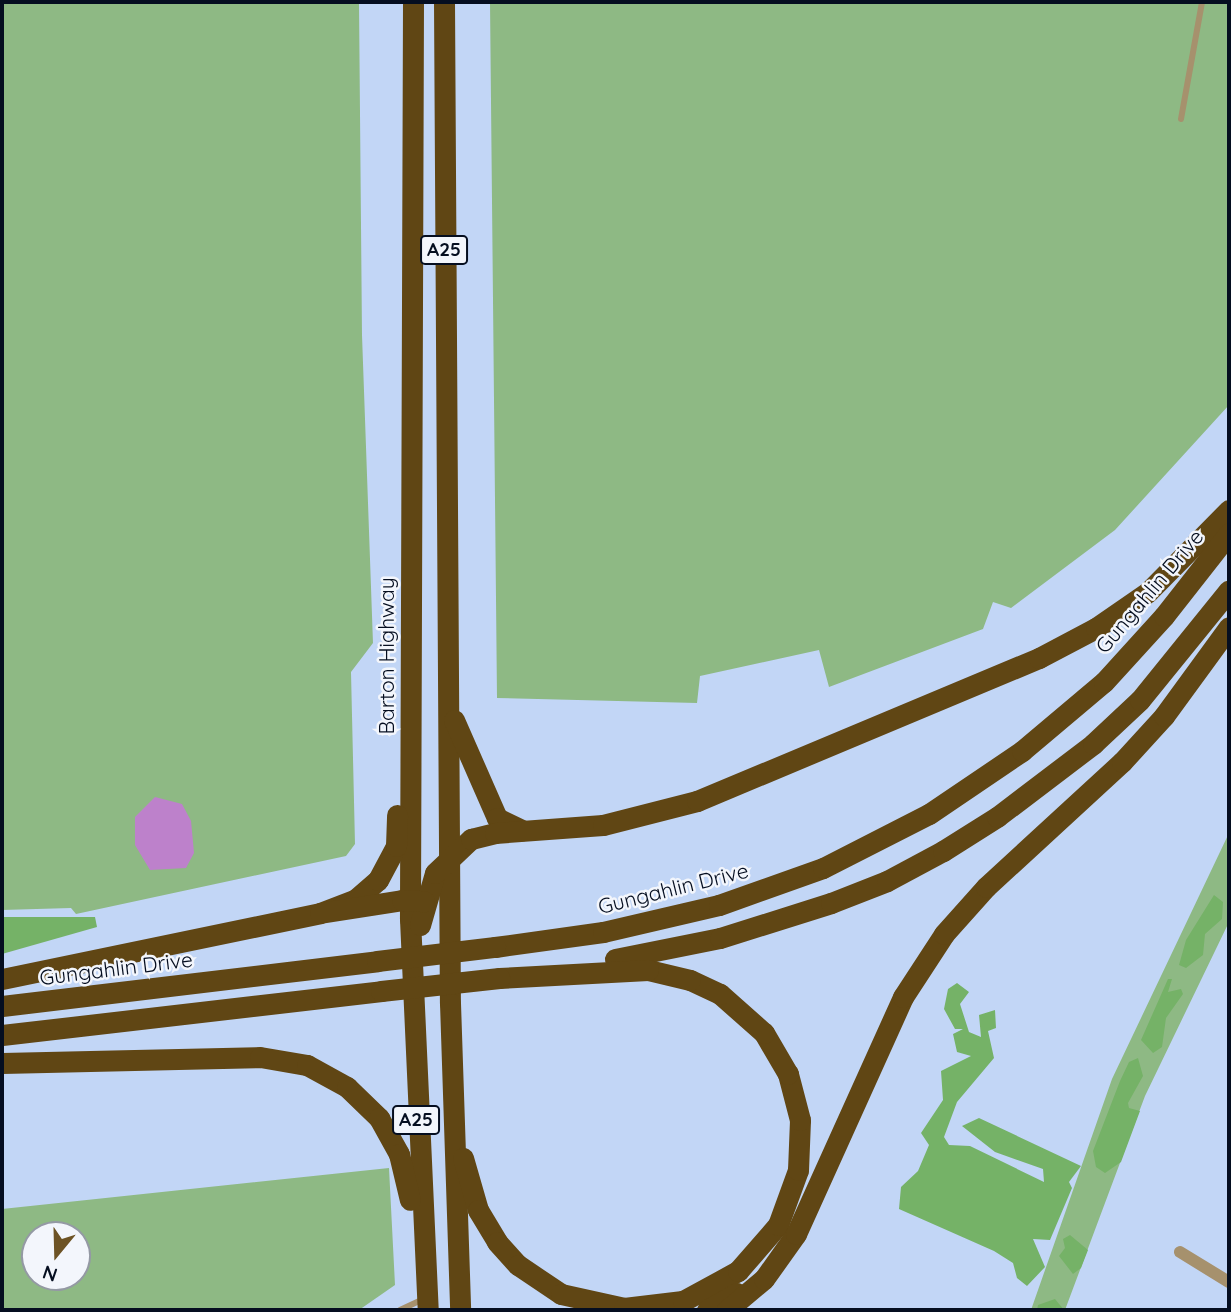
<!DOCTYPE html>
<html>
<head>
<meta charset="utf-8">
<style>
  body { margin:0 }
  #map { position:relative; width:1231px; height:1312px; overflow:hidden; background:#c2d6f6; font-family:Quicksand,sans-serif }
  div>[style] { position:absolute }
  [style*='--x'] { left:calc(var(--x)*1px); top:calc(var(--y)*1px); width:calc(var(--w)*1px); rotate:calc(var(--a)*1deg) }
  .green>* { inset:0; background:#8eb984 }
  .forest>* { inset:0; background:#75b267 }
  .water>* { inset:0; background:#bd81cb }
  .lane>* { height:6px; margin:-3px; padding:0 3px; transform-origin:3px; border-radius:3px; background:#a6916d }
  .street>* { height:12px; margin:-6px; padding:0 6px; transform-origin:6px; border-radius:6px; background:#a6916d }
  .highway>* { height:21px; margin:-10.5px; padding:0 10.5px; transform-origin:10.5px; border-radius:10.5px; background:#604614 }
  .highway-bridge>* { height:21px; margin:-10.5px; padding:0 10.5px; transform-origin:10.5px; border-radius:10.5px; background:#604614 }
  span { translate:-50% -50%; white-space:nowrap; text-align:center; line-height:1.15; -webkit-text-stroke:5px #f3f6fc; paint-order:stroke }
  .shield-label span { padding:2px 5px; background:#f3f6fc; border:2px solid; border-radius:5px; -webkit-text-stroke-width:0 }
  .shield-label { font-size:19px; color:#050e20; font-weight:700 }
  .street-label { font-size:21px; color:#050e20 }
  .frame { position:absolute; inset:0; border:4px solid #050e20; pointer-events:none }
  .north { position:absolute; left:21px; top:1221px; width:70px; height:70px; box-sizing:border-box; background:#f3f6fc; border:2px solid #9499a4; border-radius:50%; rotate:199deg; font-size:19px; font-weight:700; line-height:28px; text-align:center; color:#050e20 }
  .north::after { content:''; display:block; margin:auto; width:24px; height:32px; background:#6d5325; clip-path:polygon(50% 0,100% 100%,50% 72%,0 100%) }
</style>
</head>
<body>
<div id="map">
  <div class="green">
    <div style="clip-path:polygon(2px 2px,359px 2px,362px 335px,373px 643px,351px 672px,355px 844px,346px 856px,76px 914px,71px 908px,2px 910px)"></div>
    <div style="clip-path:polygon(490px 2px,1229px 2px,1229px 405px,1115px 530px,1011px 608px,993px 602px,983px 629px,829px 687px,819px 650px,700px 676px,697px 703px,497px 698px)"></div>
    <div style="clip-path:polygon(1229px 833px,1229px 922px,1145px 1096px,1065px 1310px,1031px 1310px,1112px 1079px)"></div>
    <div style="clip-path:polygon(evenodd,389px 1168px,395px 1285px,359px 1310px,2px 1310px,2px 1209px,389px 1168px,35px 1235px,77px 1235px,77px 1277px,35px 1277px,35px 1235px)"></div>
  </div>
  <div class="forest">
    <div style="clip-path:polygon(1214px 895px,1223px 902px,1222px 919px,1205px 934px,1203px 955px,1186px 968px,1179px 965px,1186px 940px)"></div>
    <div style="clip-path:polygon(2px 917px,95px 917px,97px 927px,2px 954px)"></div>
    <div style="clip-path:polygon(1168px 979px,1172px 979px,1168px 992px,1181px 989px,1183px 994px,1166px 1018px,1162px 1047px,1153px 1053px,1141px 1040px)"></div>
    <div style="clip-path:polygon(957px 983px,969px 992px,960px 1004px,969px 1032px,981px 1037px,979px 1015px,995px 1010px,996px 1028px,988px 1031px,994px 1058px,957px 1102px,944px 1137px,949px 1145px,970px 1146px,1044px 1182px,1043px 1169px,995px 1152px,962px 1126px,979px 1118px,1081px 1166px,1069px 1182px,1072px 1188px,1050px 1240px,1033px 1239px,1045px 1267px,1027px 1286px,1017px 1278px,1013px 1263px,994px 1251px,899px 1209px,901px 1187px,918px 1171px,929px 1145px,921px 1133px,943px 1100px,941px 1071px,971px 1056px,957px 1052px,953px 1034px,963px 1029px,955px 1029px,944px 1009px,948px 989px)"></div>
    <div style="clip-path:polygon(1138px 1058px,1143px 1076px,1128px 1103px,1129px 1108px,1140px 1111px,1121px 1162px,1105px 1173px,1096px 1167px,1093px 1151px,1120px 1081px,1129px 1062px)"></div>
    <div style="clip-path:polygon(1070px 1235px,1088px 1250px,1081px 1268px,1073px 1274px,1059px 1256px,1065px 1248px,1063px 1239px)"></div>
    <div style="clip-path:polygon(1055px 1299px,1064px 1310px,1037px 1310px,1038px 1305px)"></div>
  </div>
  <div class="water">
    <div style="clip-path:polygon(155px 797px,182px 804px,191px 821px,194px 853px,186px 868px,150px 870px,135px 845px,135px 817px)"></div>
  </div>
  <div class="lane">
    <div style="--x:1181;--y:119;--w:119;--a:-79.8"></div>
    <div style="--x:400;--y:1310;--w:26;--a:-25"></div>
  </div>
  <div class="street">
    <div style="--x:1180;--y:1252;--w:57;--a:31.5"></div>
  </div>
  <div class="highway">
    <div style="--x:413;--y:2;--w:917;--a:90.19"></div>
    <div style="--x:410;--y:919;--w:391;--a:87.4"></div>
    <div style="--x:444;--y:2;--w:1001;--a:89.66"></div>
    <div style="--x:450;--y:1003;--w:307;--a:88.1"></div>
    <div style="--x:454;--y:720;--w:107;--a:66.3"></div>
    <div style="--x:497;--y:818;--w:28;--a:26"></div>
    <div style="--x:320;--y:913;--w:39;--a:-21"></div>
    <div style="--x:356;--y:899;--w:29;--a:-41"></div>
    <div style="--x:378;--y:880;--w:38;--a:-62"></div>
    <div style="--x:396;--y:846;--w:31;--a:-88"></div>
    <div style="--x:420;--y:925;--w:54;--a:-73.9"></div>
    <div style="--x:435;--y:873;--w:50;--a:-43.4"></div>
    <div style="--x:471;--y:839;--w:25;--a:-14"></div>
    <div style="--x:495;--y:833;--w:108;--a:-4.2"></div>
    <div style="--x:603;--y:825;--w:97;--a:-14.3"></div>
    <div style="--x:697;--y:801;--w:371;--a:-22.7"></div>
    <div style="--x:1039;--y:658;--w:64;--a:-27.8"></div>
    <div style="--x:1096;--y:628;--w:63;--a:-34.7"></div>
    <div style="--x:1148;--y:592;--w:115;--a:-45.4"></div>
    <div style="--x:495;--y:947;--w:109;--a:-7.9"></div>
    <div style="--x:603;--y:932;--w:119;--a:-13.1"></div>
    <div style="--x:719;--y:905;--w:110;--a:-19.6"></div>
    <div style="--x:823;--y:868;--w:119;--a:-27"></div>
    <div style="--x:929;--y:814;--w:112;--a:-34.1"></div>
    <div style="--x:1022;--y:751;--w:107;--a:-40.1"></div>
    <div style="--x:1104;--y:682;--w:89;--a:-47.7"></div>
    <div style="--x:1164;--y:616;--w:105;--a:-51.9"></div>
    <div style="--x:615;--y:959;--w:107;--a:-11.3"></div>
    <div style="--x:720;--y:938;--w:116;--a:-17.5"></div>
    <div style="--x:831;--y:903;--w:60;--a:-21.4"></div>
    <div style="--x:887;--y:881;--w:64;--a:-28.2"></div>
    <div style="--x:943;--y:851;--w:64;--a:-32.2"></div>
    <div style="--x:997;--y:817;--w:121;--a:-37.2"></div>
    <div style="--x:1093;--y:744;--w:64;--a:-43.1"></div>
    <div style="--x:1140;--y:700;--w:141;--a:-51"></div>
    <div style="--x:2;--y:979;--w:325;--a:-11.7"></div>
    <div style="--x:320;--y:913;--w:83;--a:-9"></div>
    <div style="--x:402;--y:900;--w:22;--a:3"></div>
    <div style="--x:2;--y:1006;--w:378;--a:-6.8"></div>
    <div style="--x:2;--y:1035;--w:382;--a:-6.6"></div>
    <div style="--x:2;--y:1063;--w:258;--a:-1.3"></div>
    <div style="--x:260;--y:1057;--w:48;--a:9.7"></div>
    <div style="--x:307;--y:1065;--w:46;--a:28.8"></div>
    <div style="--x:347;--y:1087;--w:45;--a:44.1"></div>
    <div style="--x:379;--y:1118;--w:41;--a:60.9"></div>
    <div style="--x:399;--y:1154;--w:47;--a:76.6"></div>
    <div style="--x:463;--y:1158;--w:54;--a:73.9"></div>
    <div style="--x:478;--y:1210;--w:37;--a:59"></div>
    <div style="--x:497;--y:1242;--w:31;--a:48"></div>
    <div style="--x:518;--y:1265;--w:52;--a:34"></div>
    <div style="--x:561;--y:1294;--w:65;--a:12.5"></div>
    <div style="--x:624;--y:1308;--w:59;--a:-6.8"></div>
    <div style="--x:683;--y:1301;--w:63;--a:-28.6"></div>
    <div style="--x:738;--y:1271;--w:61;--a:-49"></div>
    <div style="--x:778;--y:1225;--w:59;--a:-70"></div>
    <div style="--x:798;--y:1170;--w:50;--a:-87.7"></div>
    <div style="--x:800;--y:1120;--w:48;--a:-104.6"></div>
    <div style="--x:788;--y:1074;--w:48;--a:-120.3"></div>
    <div style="--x:764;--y:1033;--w:59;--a:-138.4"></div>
    <div style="--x:720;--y:994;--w:33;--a:-155"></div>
    <div style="--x:690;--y:980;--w:43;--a:-166.6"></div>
    <div style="--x:648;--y:970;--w:149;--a:176.9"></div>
    <div style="--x:707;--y:1310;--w:34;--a:-30"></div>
    <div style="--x:727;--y:1310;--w:48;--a:-40"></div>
    <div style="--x:764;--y:1279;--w:55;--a:-54.6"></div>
    <div style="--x:796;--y:1234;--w:260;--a:-65.7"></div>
    <div style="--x:903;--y:997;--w:75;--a:-56.9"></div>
    <div style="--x:944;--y:934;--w:63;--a:-48.2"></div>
    <div style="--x:986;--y:887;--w:185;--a:-42.6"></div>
    <div style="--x:1122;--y:762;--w:62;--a:-47.6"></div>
    <div style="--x:1164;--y:716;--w:110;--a:-53.9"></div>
  </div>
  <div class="highway-bridge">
    <div style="--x:377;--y:961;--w:119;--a:-6.8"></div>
    <div style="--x:381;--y:991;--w:119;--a:-6.3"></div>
  </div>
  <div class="shield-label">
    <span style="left:444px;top:250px">A25</span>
    <span style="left:416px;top:1120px">A25</span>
  </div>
  <div class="street-label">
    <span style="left:1149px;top:591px;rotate:-50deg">Gungahlin Drive</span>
    <span style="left:386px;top:656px;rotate:-90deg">Barton Highway</span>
    <span style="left:673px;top:888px;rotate:-14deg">Gungahlin Drive</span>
    <span style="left:116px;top:968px;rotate:-7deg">Gungahlin Drive</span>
  </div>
  <div class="frame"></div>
  <div class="north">N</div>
</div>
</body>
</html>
